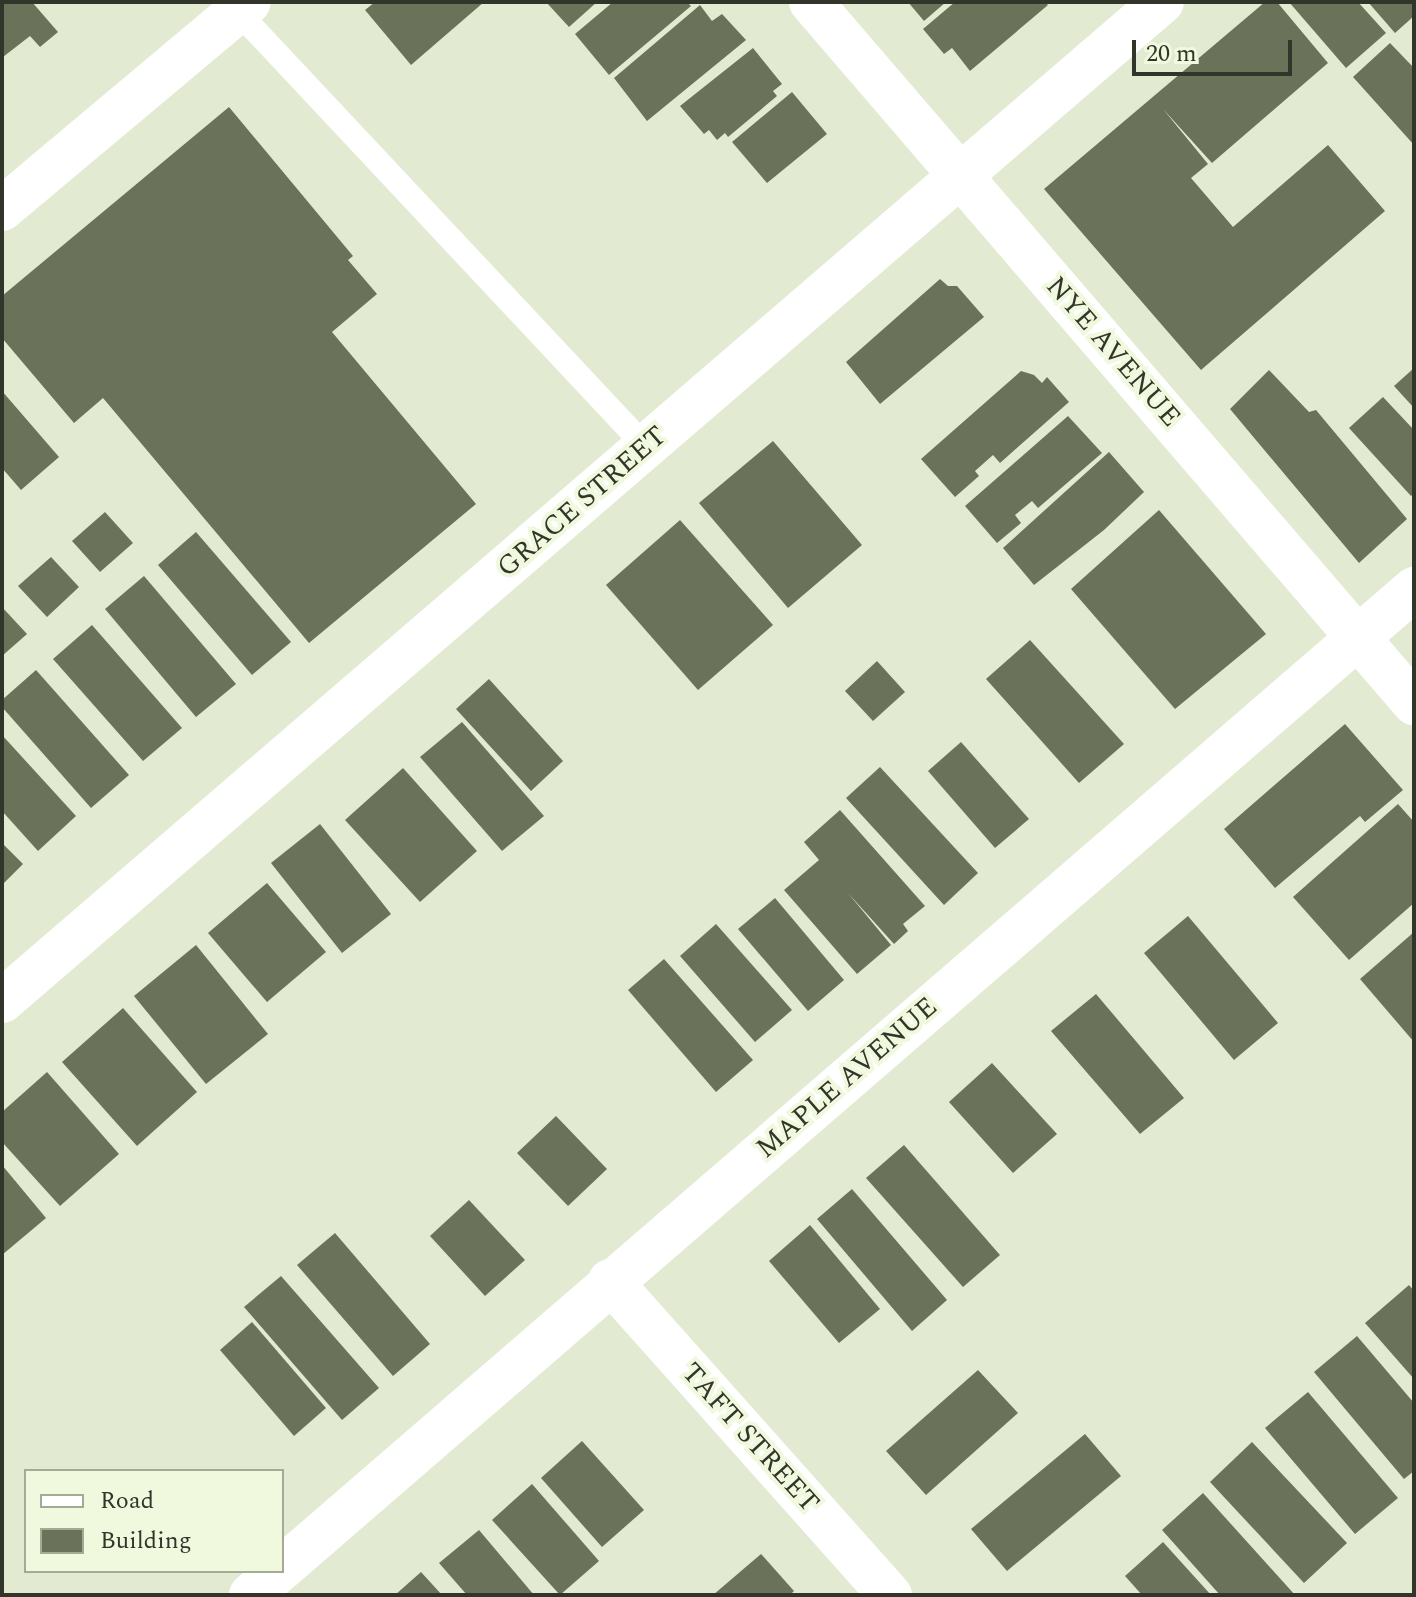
<!DOCTYPE html>
<html>
<head>
<meta charset="utf-8">
<style>
  body { margin:0 }
  #map { position:relative; width:1416px; height:1597px; overflow:hidden; background:#e2ebd1; font-family:Spectral,serif }
  div>[style] { position:absolute }
  [style*='--x'] { left:calc(var(--x)*1px); top:calc(var(--y)*1px); width:calc(var(--w)*1px); rotate:calc(var(--a)*1deg) }
  .building>* { inset:0; background:#6a725a }
  .service>* { height:24px; margin:-12px; padding:0 12px; transform-origin:12px; border-radius:12px; background:#fff }
  .minor>* { height:44px; margin:-22px; padding:0 22px; transform-origin:22px; border-radius:22px; background:#fff }
  .tertiary>* { height:44px; margin:-22px; padding:0 22px; transform-origin:22px; border-radius:22px; background:#fff }
  span { translate:-50% -50%; white-space:nowrap; text-align:center; line-height:1.15; -webkit-text-stroke:8px #f0f8de; paint-order:stroke }
  .street-label { font-size:28px; color:#31352a }
  .frame { position:absolute; inset:0; border:4px solid #31352a; pointer-events:none }
  .legend { position:absolute; left:24px; top:1469px; width:260px; height:104px; box-sizing:border-box; background:#f0f8de; border:2px solid #a4aa96; margin:0; padding:10px 14px; list-style:none; font-size:24px; color:#31352a }
  .legend li { display:flex; align-items:center; gap:16px; height:40px }
  .legend b { width:40px; border:2px solid #a4aa96 }
  .scale { position:absolute; left:1132px; top:40px; width:160px; height:36px; box-sizing:border-box; border:4px solid #31352a; border-top:0; padding-left:10px; font-size:24px; line-height:28px; white-space:nowrap; color:#31352a; -webkit-text-stroke:6px #f0f8de; paint-order:stroke }
</style>
</head>
<body>
<div id="map">
  <div class="building">
    <div style="clip-path:polygon(2px 2px,32px 2px,58px 32px,40px 47px,30px 36px,3px 57px)"></div>
    <div style="clip-path:polygon(375px 2px,484px 2px,411px 65px,365px 10px)"></div>
    <div style="clip-path:polygon(546px 2px,597px 2px,569px 27px)"></div>
    <div style="clip-path:polygon(613px 2px,687px 2px,691px 6px,609px 75px,575px 34px)"></div>
    <div style="clip-path:polygon(908px 2px,946px 2px,924px 21px)"></div>
    <div style="clip-path:polygon(955px 2px,1045px 2px,1048px 5px,970px 71px,952px 48px,944px 54px,923px 29px)"></div>
    <div style="clip-path:polygon(1265px 2px,1277px 2px,1328px 63px,1212px 163px,1163px 109px,1208px 164px,1191px 178px,1233px 227px,1328px 145px,1385px 211px,1201px 370px,1044px 189px)"></div>
    <div style="clip-path:polygon(1289px 2px,1358px 2px,1386px 33px,1346px 68px)"></div>
    <div style="clip-path:polygon(1368px 2px,1414px 2px,1414px 16px,1395px 33px)"></div>
    <div style="clip-path:polygon(700px 5px,712px 21px,722px 14px,746px 40px,647px 121px,614px 78px)"></div>
    <div style="clip-path:polygon(1390px 43px,1414px 68px,1414px 145px,1353px 77px)"></div>
    <div style="clip-path:polygon(753px 48px,782px 84px,773px 91px,777px 96px,728px 137px,725px 133px,717px 140px,709px 130px,704px 134px,680px 106px)"></div>
    <div style="clip-path:polygon(792px 92px,827px 134px,767px 183px,732px 142px)"></div>
    <div style="clip-path:polygon(229px 107px,353px 256px,348px 260px,377px 294px,332px 332px,476px 504px,309px 643px,103px 398px,74px 423px,2px 338px,2px 296px)"></div>
    <div style="clip-path:polygon(940px 279px,948px 286px,957px 286px,984px 317px,880px 404px,846px 362px)"></div>
    <div style="clip-path:polygon(1414px 368px,1414px 408px,1394px 386px)"></div>
    <div style="clip-path:polygon(1269px 370px,1309px 412px,1316px 410px,1407px 519px,1359px 563px,1230px 409px)"></div>
    <div style="clip-path:polygon(1021px 371px,1034px 375px,1042px 383px,1047px 377px,1069px 402px,1000px 463px,993px 455px,975px 471px,979px 476px,955px 497px,921px 459px)"></div>
    <div style="clip-path:polygon(2px 391px,59px 457px,21px 490px,2px 468px)"></div>
    <div style="clip-path:polygon(1383px 397px,1414px 430px,1414px 493px,1411px 496px,1349px 428px)"></div>
    <div style="clip-path:polygon(1068px 416px,1102px 453px,1038px 508px,1032px 501px,1015px 515px,1021px 523px,997px 543px,965px 506px)"></div>
    <div style="clip-path:polygon(773px 441px,862px 545px,788px 608px,699px 503px)"></div>
    <div style="clip-path:polygon(1109px 452px,1144px 492px,1104px 530px,1034px 585px,1003px 548px)"></div>
    <div style="clip-path:polygon(1159px 510px,1266px 634px,1175px 709px,1071px 589px)"></div>
    <div style="clip-path:polygon(105px 512px,133px 543px,100px 572px,72px 541px)"></div>
    <div style="clip-path:polygon(680px 520px,773px 625px,698px 690px,606px 585px)"></div>
    <div style="clip-path:polygon(196px 532px,291px 642px,252px 675px,158px 565px)"></div>
    <div style="clip-path:polygon(51px 557px,79px 587px,47px 617px,18px 586px)"></div>
    <div style="clip-path:polygon(144px 576px,236px 684px,196px 717px,105px 609px)"></div>
    <div style="clip-path:polygon(2px 607px,27px 634px,2px 656px)"></div>
    <div style="clip-path:polygon(92px 625px,182px 728px,143px 761px,53px 659px)"></div>
    <div style="clip-path:polygon(1030px 640px,1124px 744px,1079px 783px,986px 679px)"></div>
    <div style="clip-path:polygon(877px 661px,905px 692px,873px 721px,845px 691px)"></div>
    <div style="clip-path:polygon(36px 670px,129px 775px,91px 808px,2px 707px,2px 700px)"></div>
    <div style="clip-path:polygon(489px 679px,563px 761px,531px 791px,456px 709px)"></div>
    <div style="clip-path:polygon(462px 722px,544px 816px,502px 851px,420px 757px)"></div>
    <div style="clip-path:polygon(1345px 724px,1403px 790px,1365px 822px,1360px 816px,1275px 888px,1224px 829px)"></div>
    <div style="clip-path:polygon(2px 735px,76px 816px,38px 851px,2px 811px)"></div>
    <div style="clip-path:polygon(961px 742px,1029px 819px,995px 848px,928px 771px)"></div>
    <div style="clip-path:polygon(880px 767px,978px 873px,944px 905px,846px 798px)"></div>
    <div style="clip-path:polygon(403px 768px,477px 851px,420px 902px,345px 820px)"></div>
    <div style="clip-path:polygon(1398px 804px,1414px 822px,1414px 903px,1349px 960px,1293px 897px)"></div>
    <div style="clip-path:polygon(840px 810px,925px 906px,903px 924px,908px 931px,894px 944px,848px 893px,891px 945px,857px 974px,784px 890px,819px 860px,804px 842px)"></div>
    <div style="clip-path:polygon(320px 824px,391px 914px,342px 953px,271px 863px)"></div>
    <div style="clip-path:polygon(2px 843px,23px 864px,2px 885px)"></div>
    <div style="clip-path:polygon(267px 883px,326px 952px,267px 1002px,208px 933px)"></div>
    <div style="clip-path:polygon(775px 898px,844px 980px,808px 1011px,738px 929px)"></div>
    <div style="clip-path:polygon(1188px 916px,1278px 1023px,1234px 1060px,1144px 953px)"></div>
    <div style="clip-path:polygon(716px 924px,792px 1010px,755px 1042px,680px 956px)"></div>
    <div style="clip-path:polygon(1414px 932px,1414px 1042px,1360px 979px)"></div>
    <div style="clip-path:polygon(196px 945px,268px 1034px,206px 1084px,134px 996px)"></div>
    <div style="clip-path:polygon(664px 959px,753px 1060px,716px 1092px,628px 990px)"></div>
    <div style="clip-path:polygon(1096px 994px,1184px 1098px,1140px 1134px,1051px 1031px)"></div>
    <div style="clip-path:polygon(123px 1008px,197px 1092px,137px 1146px,62px 1062px)"></div>
    <div style="clip-path:polygon(992px 1063px,1057px 1134px,1013px 1173px,949px 1102px)"></div>
    <div style="clip-path:polygon(47px 1072px,119px 1154px,60px 1206px,2px 1142px,2px 1112px)"></div>
    <div style="clip-path:polygon(556px 1116px,607px 1169px,568px 1206px,517px 1153px)"></div>
    <div style="clip-path:polygon(904px 1145px,1000px 1255px,963px 1287px,866px 1178px)"></div>
    <div style="clip-path:polygon(2px 1165px,46px 1218px,2px 1255px)"></div>
    <div style="clip-path:polygon(852px 1189px,947px 1300px,912px 1331px,817px 1219px)"></div>
    <div style="clip-path:polygon(469px 1200px,525px 1260px,485px 1296px,430px 1236px)"></div>
    <div style="clip-path:polygon(810px 1225px,880px 1309px,839px 1343px,769px 1261px)"></div>
    <div style="clip-path:polygon(335px 1233px,430px 1344px,393px 1376px,297px 1265px)"></div>
    <div style="clip-path:polygon(281px 1276px,379px 1388px,342px 1420px,244px 1307px)"></div>
    <div style="clip-path:polygon(1409px 1285px,1414px 1291px,1414px 1379px,1365px 1323px)"></div>
    <div style="clip-path:polygon(252px 1322px,326px 1408px,294px 1436px,220px 1350px)"></div>
    <div style="clip-path:polygon(1357px 1336px,1414px 1403px,1414px 1471px,1404px 1479px,1314px 1372px)"></div>
    <div style="clip-path:polygon(978px 1370px,1018px 1413px,926px 1495px,886px 1451px)"></div>
    <div style="clip-path:polygon(1308px 1392px,1398px 1498px,1355px 1534px,1265px 1428px)"></div>
    <div style="clip-path:polygon(1085px 1434px,1121px 1476px,1007px 1571px,971px 1529px)"></div>
    <div style="clip-path:polygon(582px 1441px,644px 1510px,602px 1547px,541px 1478px)"></div>
    <div style="clip-path:polygon(1252px 1442px,1347px 1543px,1304px 1583px,1210px 1482px)"></div>
    <div style="clip-path:polygon(532px 1484px,599px 1561px,560px 1595px,492px 1520px)"></div>
    <div style="clip-path:polygon(1203px 1493px,1295px 1595px,1220px 1595px,1162px 1530px)"></div>
    <div style="clip-path:polygon(479px 1530px,534px 1595px,467px 1595px,439px 1563px)"></div>
    <div style="clip-path:polygon(1163px 1542px,1211px 1595px,1142px 1595px,1125px 1576px)"></div>
    <div style="clip-path:polygon(761px 1554px,794px 1591px,790px 1595px,713px 1595px)"></div>
    <div style="clip-path:polygon(421px 1572px,442px 1595px,395px 1595px)"></div>
  </div>
  <div class="service">
    <div style="--x:238;--y:12;--w:596;--a:46.83"></div>
  </div>
  <div class="minor">
    <div style="--x:2;--y:209;--w:322;--a:-40"></div>
    <div style="--x:2;--y:1001;--w:1531;--a:-40.74"></div>
    <div style="--x:610;--y:1281;--w:421;--a:48.3"></div>
    <div style="--x:282;--y:1568;--w:1497;--a:-40.85"></div>
    <div style="--x:251;--y:1595;--w:37;--a:-41"></div>
  </div>
  <div class="tertiary">
    <div style="--x:811;--y:2;--w:925;--a:49.3"></div>
  </div>
  <div class="street-label">
    <span style="left:1113px;top:352px;rotate:49deg">NYE AVENUE</span>
    <span style="left:582px;top:502px;rotate:-41deg">GRACE STREET</span>
    <span style="left:847px;top:1078px;rotate:-41deg">MAPLE AVENUE</span>
    <span style="left:750px;top:1438px;rotate:48deg">TAFT STREET</span>
  </div>
  <div class="frame"></div>
  <ul class="legend">
  <li><b style="height:10px;background:#fff"></b>Road</li>
  <li><b style="height:22px;background:#6a725a"></b>Building</li>
  </ul>
  <div class="scale">20 m</div>
</div>
</body>
</html>
